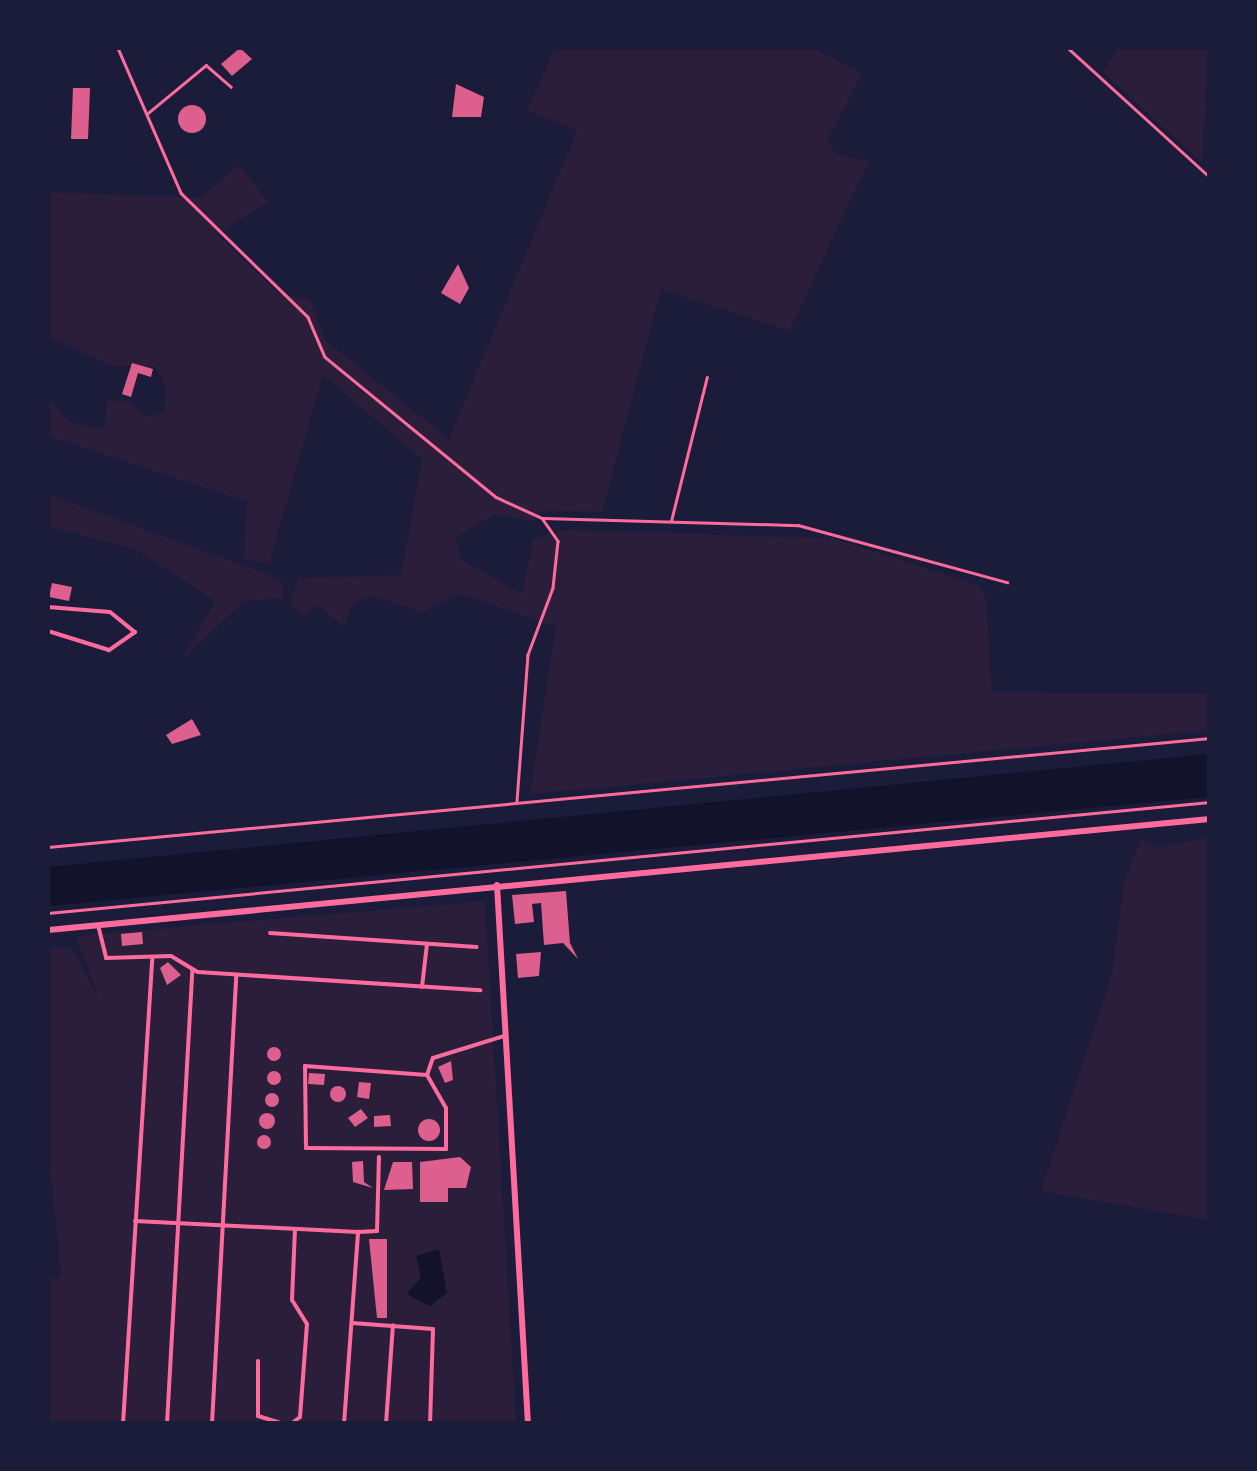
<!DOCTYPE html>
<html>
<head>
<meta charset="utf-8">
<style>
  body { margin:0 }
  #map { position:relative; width:1257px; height:1471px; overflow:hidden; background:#1b1b3a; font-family:"Open Sans",sans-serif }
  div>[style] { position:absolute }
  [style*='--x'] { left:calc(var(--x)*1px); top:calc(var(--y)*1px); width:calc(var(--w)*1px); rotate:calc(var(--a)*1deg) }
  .green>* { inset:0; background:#2a1e3b }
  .water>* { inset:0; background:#12122b }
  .building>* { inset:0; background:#dd5f8e }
  .round { border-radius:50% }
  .path>* { height:2.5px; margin:-1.25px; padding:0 1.25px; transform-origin:1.25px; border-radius:1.25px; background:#ff6b9d }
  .service>* { height:4px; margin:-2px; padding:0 2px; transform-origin:2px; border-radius:2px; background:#ff6b9d }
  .minor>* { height:6px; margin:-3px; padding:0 3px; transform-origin:3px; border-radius:3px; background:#ff6b9d }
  span { translate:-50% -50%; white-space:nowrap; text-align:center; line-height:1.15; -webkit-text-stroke:9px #1b1b3a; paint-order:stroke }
  .frame { position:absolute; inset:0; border:50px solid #1b1b3a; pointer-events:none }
</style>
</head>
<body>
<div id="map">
  <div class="green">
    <div style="clip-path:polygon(555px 48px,813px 48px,862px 74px,827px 140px,836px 154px,869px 161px,789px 331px,661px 289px,602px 512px,538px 511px,533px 522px,495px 514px,456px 537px,460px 559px,522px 594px,533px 539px,564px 530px,832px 538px,977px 585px,986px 598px,992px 693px,1209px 694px,1209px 730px,530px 794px,556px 627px,461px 594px,423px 612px,372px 596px,354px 602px,344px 627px,318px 605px,304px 616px,290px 605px,298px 578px,401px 575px,422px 459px,323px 375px,269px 564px,244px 559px,247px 502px,48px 436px,48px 398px,69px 422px,105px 429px,106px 401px,130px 401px,147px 417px,164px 411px,166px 389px,156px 367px,112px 366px,48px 337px,48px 192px,200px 198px,239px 165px,268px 202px,217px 234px,278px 293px,310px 300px,326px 341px,449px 439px,577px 131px,527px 110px)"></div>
    <div style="clip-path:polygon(1118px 48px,1209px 48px,1202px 163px,1103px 72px)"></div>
    <div style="clip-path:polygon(48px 494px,267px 574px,282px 581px,283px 598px,244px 601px,182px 660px,215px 601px,137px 550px,48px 526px)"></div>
    <div style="clip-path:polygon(1209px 837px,1209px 1220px,1041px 1191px,1112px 974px,1124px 882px,1141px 839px,1158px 848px)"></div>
    <div style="clip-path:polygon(485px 901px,516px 1423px,48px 1423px,48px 1279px,61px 1277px,48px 1144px,48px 948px,71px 948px,99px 998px,76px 936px)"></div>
  </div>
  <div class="water">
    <div style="clip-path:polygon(1209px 754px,1209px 797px,48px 906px,48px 867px)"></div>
    <div style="clip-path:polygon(439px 1249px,447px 1293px,430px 1306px,407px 1294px,421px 1277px,416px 1256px)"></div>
  </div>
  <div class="building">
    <div style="clip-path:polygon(240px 48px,252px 59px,232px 76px,221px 64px)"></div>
    <div style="clip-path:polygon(456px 84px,484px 97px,481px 117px,452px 117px)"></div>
    <div style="clip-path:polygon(73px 88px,90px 88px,88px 139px,71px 139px)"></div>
    <div class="round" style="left:178px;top:105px;width:28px;height:28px"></div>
    <div style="clip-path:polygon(458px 264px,469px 288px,460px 304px,441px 293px)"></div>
    <div style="clip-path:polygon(132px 363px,153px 369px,151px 377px,138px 373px,131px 397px,122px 394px)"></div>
    <div style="clip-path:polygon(52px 583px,72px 587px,69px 601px,49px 597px)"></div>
    <div style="clip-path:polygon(192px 719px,201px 735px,172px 744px,166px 735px)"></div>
    <div style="clip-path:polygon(566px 891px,570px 943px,578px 959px,563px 943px,544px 945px,541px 903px,532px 904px,534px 922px,515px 924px,512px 895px)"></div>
    <div style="clip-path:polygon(142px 932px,143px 944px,122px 946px,121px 934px)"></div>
    <div style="clip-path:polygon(541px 952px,539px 976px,518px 978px,516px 954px)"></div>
    <div style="clip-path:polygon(168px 962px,181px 975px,167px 985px,160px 968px)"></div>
    <div class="round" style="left:267px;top:1047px;width:14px;height:14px"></div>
    <div style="clip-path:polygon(451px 1061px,453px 1080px,445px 1083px,438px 1067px)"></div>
    <div class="round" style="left:267px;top:1071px;width:14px;height:14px"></div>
    <div style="clip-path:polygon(309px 1073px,325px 1074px,324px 1085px,308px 1084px)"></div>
    <div style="clip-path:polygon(359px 1082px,371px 1083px,369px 1099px,357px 1097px)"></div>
    <div class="round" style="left:330px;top:1086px;width:16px;height:16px"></div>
    <div class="round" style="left:265px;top:1093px;width:14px;height:14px"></div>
    <div style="clip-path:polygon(361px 1109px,368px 1118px,355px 1127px,348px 1118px)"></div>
    <div class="round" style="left:259px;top:1113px;width:16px;height:16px"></div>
    <div style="clip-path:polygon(390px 1115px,391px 1126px,374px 1127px,374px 1116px)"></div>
    <div class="round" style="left:418px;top:1119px;width:22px;height:22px"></div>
    <div class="round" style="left:257px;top:1135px;width:14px;height:14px"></div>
    <div style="clip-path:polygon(460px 1157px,471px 1167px,466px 1188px,448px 1188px,448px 1202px,420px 1202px,420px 1162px)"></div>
    <div style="clip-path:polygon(363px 1161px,364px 1182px,373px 1188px,353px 1182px,352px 1162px)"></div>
    <div style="clip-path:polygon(393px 1162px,412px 1162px,413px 1189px,384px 1190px)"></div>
    <div style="clip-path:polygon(369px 1239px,387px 1239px,387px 1318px,377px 1318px)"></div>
  </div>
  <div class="path">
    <div style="--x:118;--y:48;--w:158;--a:66.5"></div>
    <div style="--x:181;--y:193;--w:177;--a:44.3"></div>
    <div style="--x:308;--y:317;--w:43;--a:67"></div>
    <div style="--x:325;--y:357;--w:221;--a:39.3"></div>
    <div style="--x:496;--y:497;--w:51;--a:24.5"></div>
    <div style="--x:542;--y:518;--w:28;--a:55"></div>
    <div style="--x:558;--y:541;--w:47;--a:96.1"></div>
    <div style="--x:553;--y:588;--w:72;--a:110.5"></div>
    <div style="--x:528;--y:655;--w:147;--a:94.3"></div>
    <div style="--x:1068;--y:48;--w:192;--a:42.3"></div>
    <div style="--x:148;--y:113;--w:75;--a:-39.6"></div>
    <div style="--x:206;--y:65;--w:33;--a:41"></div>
    <div style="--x:543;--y:518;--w:255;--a:1.6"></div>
    <div style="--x:798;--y:525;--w:217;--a:15.3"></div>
    <div style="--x:671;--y:521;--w:148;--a:-76"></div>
    <div style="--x:48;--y:847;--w:1167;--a:-5.36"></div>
    <div style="--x:48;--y:913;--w:1167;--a:-5.46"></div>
  </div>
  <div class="service">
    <div style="--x:48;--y:607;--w:62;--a:4.6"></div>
    <div style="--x:110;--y:612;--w:32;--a:39"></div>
    <div style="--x:135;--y:632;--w:32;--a:145"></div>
    <div style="--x:109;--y:650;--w:64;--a:-162.7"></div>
    <div style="--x:98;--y:925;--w:34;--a:76"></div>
    <div style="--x:106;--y:958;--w:65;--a:-1.8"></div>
    <div style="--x:171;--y:956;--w:31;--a:31"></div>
    <div style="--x:198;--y:972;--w:283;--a:3.7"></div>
    <div style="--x:270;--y:933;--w:207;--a:3.9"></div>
    <div style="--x:422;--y:987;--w:43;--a:-83.4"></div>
    <div style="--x:427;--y:1075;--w:38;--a:60"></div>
    <div style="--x:446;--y:1108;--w:41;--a:90"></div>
    <div style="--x:446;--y:1149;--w:140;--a:-179.6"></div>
    <div style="--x:306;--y:1148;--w:82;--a:-90.7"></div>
    <div style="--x:305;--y:1066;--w:122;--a:4.2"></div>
    <div style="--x:427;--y:1075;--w:18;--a:-71"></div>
    <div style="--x:433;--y:1058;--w:74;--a:-17.2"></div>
    <div style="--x:135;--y:1221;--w:223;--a:2.8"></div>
    <div style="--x:352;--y:1323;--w:81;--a:4.2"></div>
    <div style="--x:433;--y:1329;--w:95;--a:91.8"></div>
    <div style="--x:258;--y:1361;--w:55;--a:90"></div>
    <div style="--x:258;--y:1416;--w:27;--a:17"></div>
    <div style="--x:123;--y:1424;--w:467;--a:-86.4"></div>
    <div style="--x:167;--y:1424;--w:454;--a:-86.8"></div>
    <div style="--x:212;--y:1424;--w:450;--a:-86.9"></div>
    <div style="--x:291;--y:1424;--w:11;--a:-38"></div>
    <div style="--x:300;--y:1417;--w:93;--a:-85.7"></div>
    <div style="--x:307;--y:1324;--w:28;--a:-122"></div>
    <div style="--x:292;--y:1300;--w:71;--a:-87.6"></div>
    <div style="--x:344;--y:1424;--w:193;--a:-85.8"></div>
    <div style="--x:358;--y:1232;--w:19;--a:-3"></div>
    <div style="--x:377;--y:1231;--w:74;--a:-88.5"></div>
    <div style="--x:386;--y:1424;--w:99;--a:-86"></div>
  </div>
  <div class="minor">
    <div style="--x:497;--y:885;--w:540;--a:86.71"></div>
    <div style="--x:48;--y:930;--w:1167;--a:-5.46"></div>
  </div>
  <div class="frame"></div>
</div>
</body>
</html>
